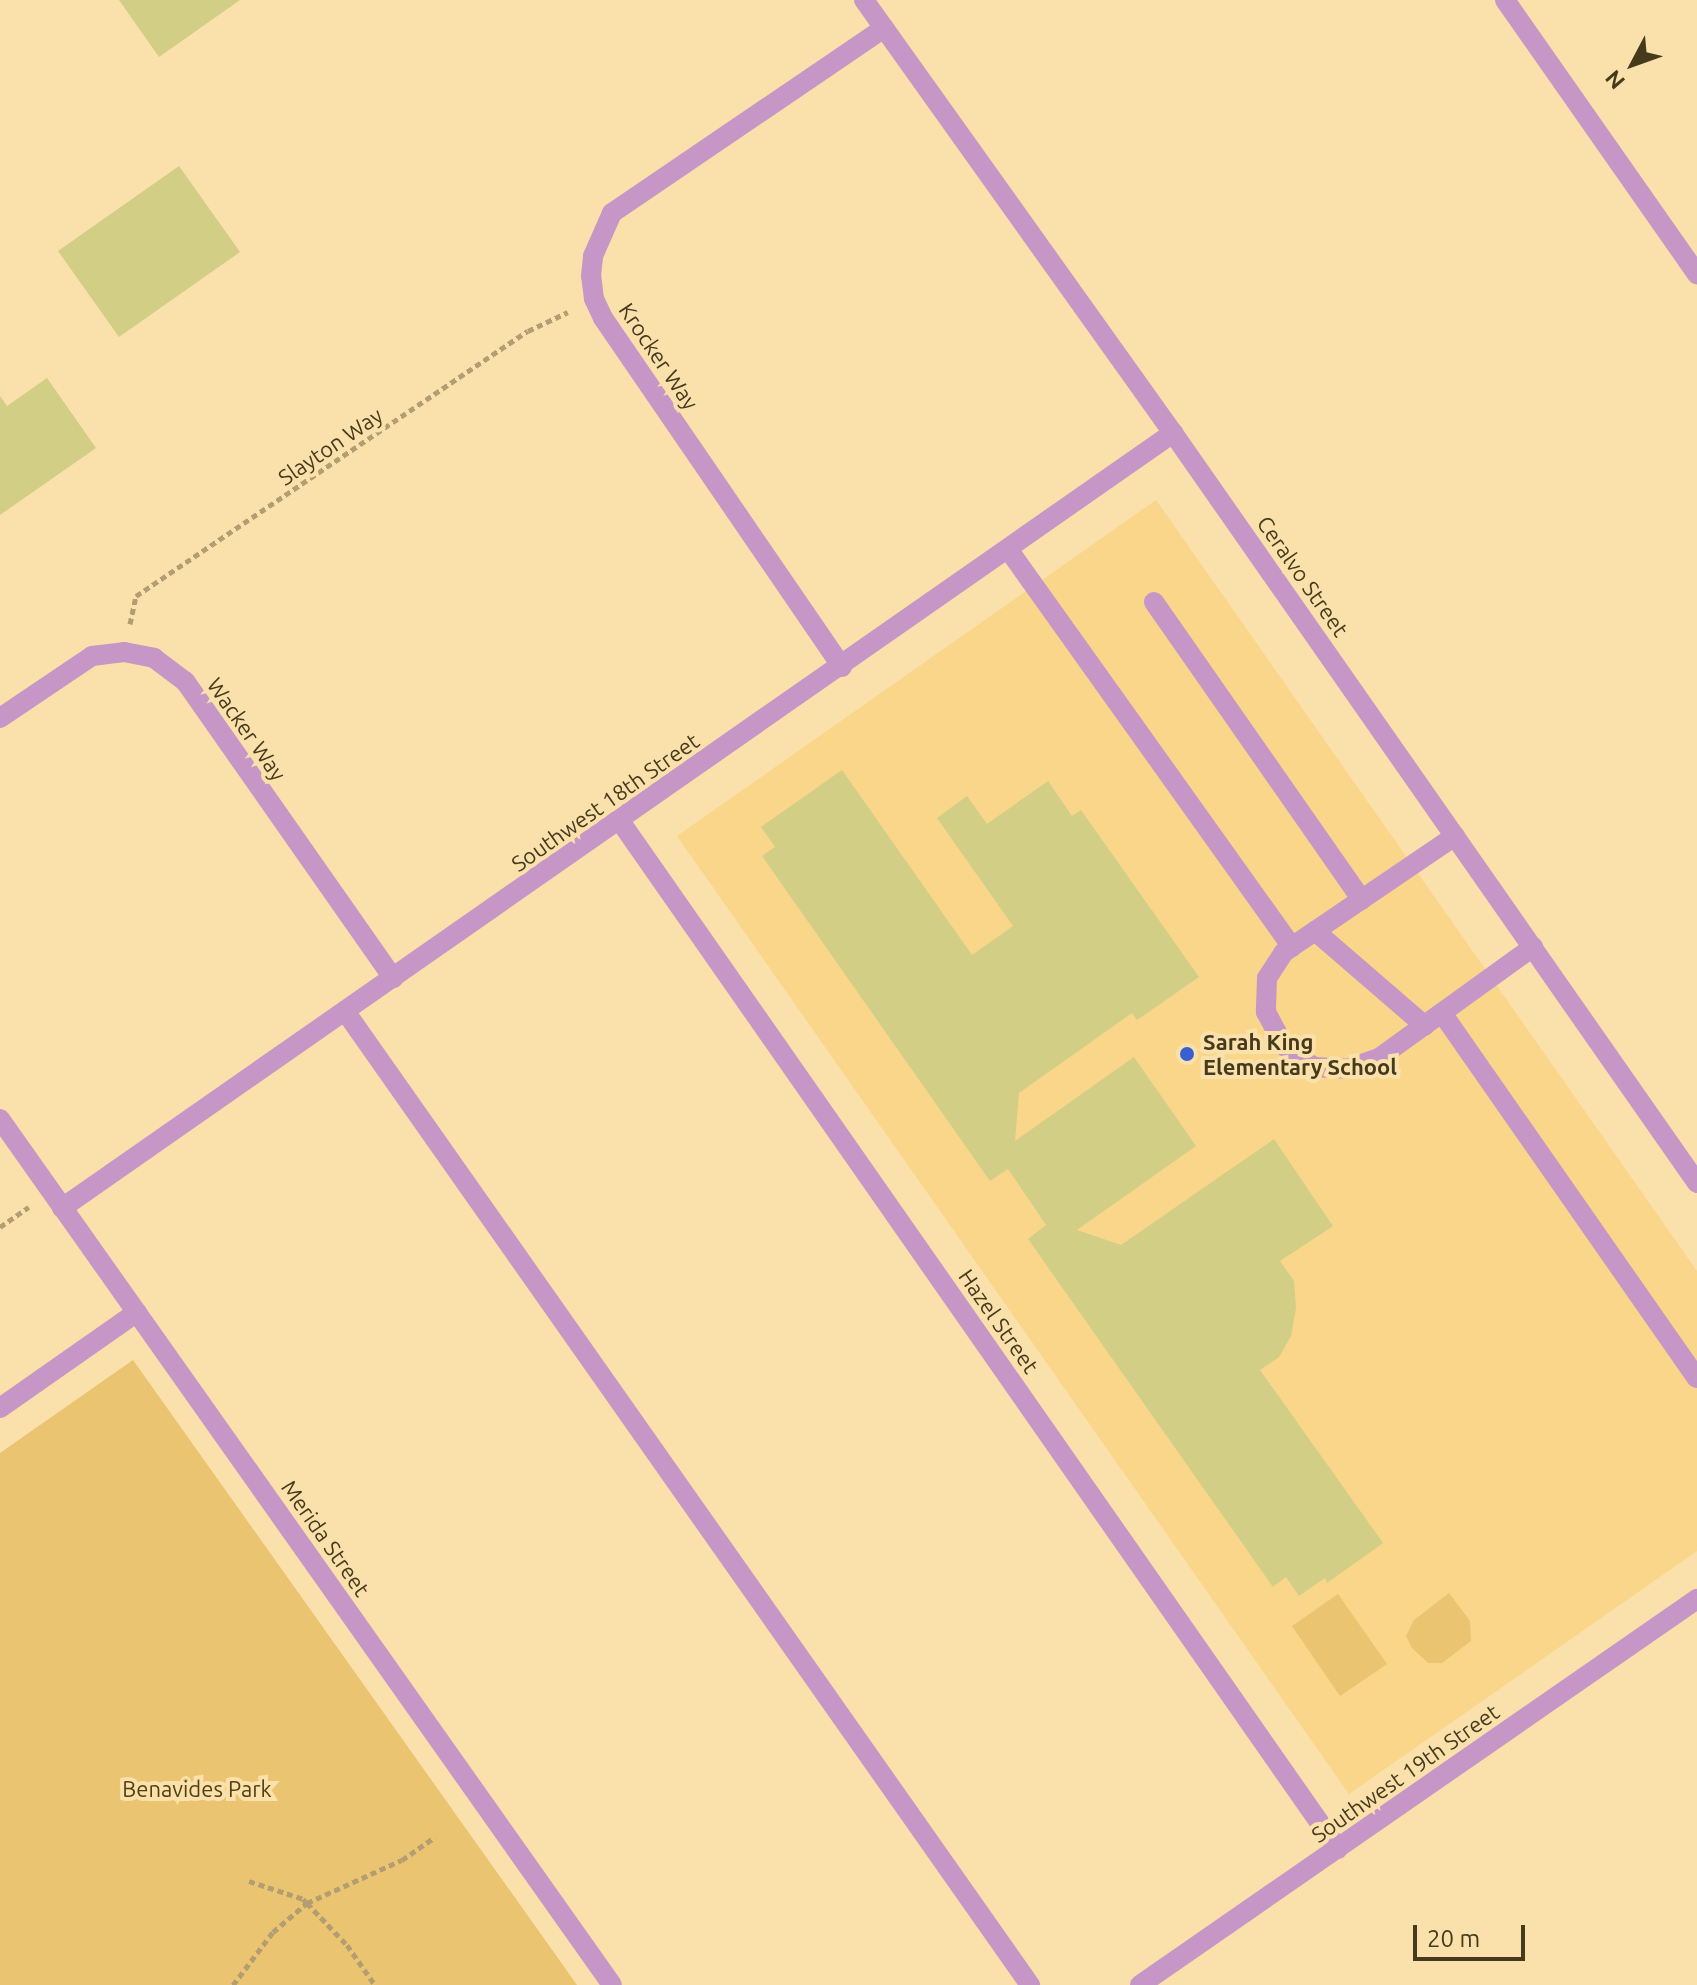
<!DOCTYPE html>
<html>
<head>
<meta charset="utf-8">
<style>
  body { margin:0 }
  #map { position:relative; width:1697px; height:1985px; overflow:hidden; background:#fae0aa; font-family:Ubuntu,sans-serif }
  div>[style] { position:absolute }
  [style*='--x'] { left:calc(var(--x)*1px); top:calc(var(--y)*1px); width:calc(var(--w)*1px); rotate:calc(var(--a)*1deg) }
  .built>* { inset:0; background:#f9d689 }
  .green>* { inset:0; background:#eac470 }
  .building>* { inset:0; background:#d2ce85 }
  .path>* { height:5px; margin-top:-2.5px; transform-origin:0; background:repeating-linear-gradient(90deg,#b39e72 0 6px,transparent 0 10px) }
  .minor>* { height:20px; margin:-10px; padding:0 10px; transform-origin:10px; border-radius:10px; background:#c696c7 }
  .dots>* { width:22px; height:22px; translate:-50% -50%; box-sizing:border-box; border:4px solid #fae0aa; border-radius:50% }
  span { translate:-50% -50%; white-space:nowrap; text-align:center; line-height:1.15; -webkit-text-stroke:8px #fae0aa; paint-order:stroke }
  .street-label { font-size:22px; color:#463a1d }
  .poi-label { font-size:22px; color:#463a1d; font-weight:700 }
  .left { translate:0 -50%; text-align:left }
  .park-label { font-size:22px; color:#524013 }
  .north { position:absolute; left:1593px; top:24px; width:80px; height:80px; -webkit-text-stroke:6px #fae0aa; paint-order:stroke; rotate:229deg; font-size:22px; font-weight:700; line-height:32px; text-align:center; color:#463a1d }
  .north::after { content:''; display:block; margin:auto; width:28px; height:36px; background:#463a1d; clip-path:polygon(50% 0,100% 100%,50% 72%,0 100%) }
  .scale { position:absolute; left:1413px; top:1925px; width:112px; height:36px; box-sizing:border-box; border:4px solid #463a1d; border-top:0; padding-left:10px; font-size:24px; line-height:28px; white-space:nowrap; color:#463a1d; -webkit-text-stroke:6px #fae0aa; paint-order:stroke }
</style>
</head>
<body>
<div id="map">
  <div class="built">
    <div style="clip-path:polygon(1156px 500px,1697px 1271px,1697px 1551px,1349px 1794px,677px 836px)"></div>
  </div>
  <div class="green">
    <div style="clip-path:polygon(133px 1360px,577px 1985px,0 1985px,0 1453px)"></div>
    <div style="clip-path:polygon(1449px 1593px,1470px 1621px,1471px 1641px,1442px 1663px,1428px 1663px,1412px 1648px,1406px 1636px,1414px 1620px)"></div>
    <div style="clip-path:polygon(1338px 1594px,1387px 1664px,1340px 1696px,1292px 1626px)"></div>
  </div>
  <div class="building">
    <div style="clip-path:polygon(119px 0,240px 0,159px 57px)"></div>
    <div style="clip-path:polygon(179px 166px,240px 252px,119px 337px,58px 251px)"></div>
    <div style="clip-path:polygon(47px 378px,96px 448px,0 515px,0 396px,7px 406px)"></div>
    <div style="clip-path:polygon(842px 770px,972px 955px,1013px 926px,937px 818px,967px 796px,987px 824px,1048px 781px,1072px 816px,1081px 810px,1199px 977px,1137px 1020px,1132px 1013px,1019px 1093px,1015px 1141px,1134px 1057px,1196px 1146px,1077px 1230px,1121px 1245px,1274px 1139px,1333px 1226px,1280px 1261px,1294px 1281px,1296px 1308px,1291px 1336px,1279px 1357px,1260px 1370px,1383px 1543px,1327px 1583px,1325px 1578px,1299px 1596px,1286px 1577px,1273px 1587px,1028px 1239px,1046px 1225px,1008px 1169px,990px 1181px,762px 856px,775px 847px,761px 827px)"></div>
  </div>
  <div class="path">
    <div style="--x:130;--y:624;--w:29;--a:-78"></div>
    <div style="--x:136;--y:596;--w:473;--a:-34.1"></div>
    <div style="--x:528;--y:331;--w:44;--a:-25.4"></div>
    <div style="--x:0;--y:1227;--w:35;--a:-35"></div>
    <div style="--x:249;--y:1881;--w:57;--a:18.4"></div>
    <div style="--x:303;--y:1899;--w:6;--a:45"></div>
    <div style="--x:307;--y:1903;--w:104;--a:-24.4"></div>
    <div style="--x:402;--y:1860;--w:40;--a:-34.9"></div>
    <div style="--x:233;--y:1985;--w:66;--a:-53"></div>
    <div style="--x:273;--y:1932;--w:45;--a:-40.5"></div>
    <div style="--x:307;--y:1903;--w:58;--a:46.4"></div>
    <div style="--x:347;--y:1945;--w:49;--a:55"></div>
  </div>
  <div class="minor">
    <div style="--x:864;--y:0;--w:532;--a:54.49"></div>
    <div style="--x:1173;--y:433;--w:915;--a:55.06"></div>
    <div style="--x:1505;--y:0;--w:335;--a:55"></div>
    <div style="--x:1008;--y:549;--w:489;--a:54.5"></div>
    <div style="--x:1154;--y:602;--w:363;--a:55.1"></div>
    <div style="--x:842;--y:667;--w:423;--a:-124.4"></div>
    <div style="--x:603;--y:318;--w:21;--a:-115"></div>
    <div style="--x:594;--y:299;--w:23;--a:-97"></div>
    <div style="--x:591;--y:276;--w:20;--a:-84"></div>
    <div style="--x:593;--y:256;--w:47;--a:-66.2"></div>
    <div style="--x:612;--y:213;--w:329;--a:-34.2"></div>
    <div style="--x:0;--y:718;--w:111;--a:-34"></div>
    <div style="--x:92;--y:656;--w:32;--a:-7"></div>
    <div style="--x:124;--y:652;--w:31;--a:11"></div>
    <div style="--x:154;--y:658;--w:39;--a:37"></div>
    <div style="--x:185;--y:681;--w:363;--a:55"></div>
    <div style="--x:620;--y:821;--w:1254;--a:55.07"></div>
    <div style="--x:1455;--y:836;--w:207;--a:145.8"></div>
    <div style="--x:1284;--y:952;--w:31;--a:123"></div>
    <div style="--x:1267;--y:978;--w:34;--a:92"></div>
    <div style="--x:1266;--y:1012;--w:38;--a:62"></div>
    <div style="--x:1284;--y:1046;--w:37;--a:35"></div>
    <div style="--x:1314;--y:1067;--w:33;--a:3"></div>
    <div style="--x:1347;--y:1069;--w:34;--a:-19"></div>
    <div style="--x:1379;--y:1058;--w:190;--a:-35.8"></div>
    <div style="--x:1315;--y:931;--w:145;--a:40.8"></div>
    <div style="--x:345;--y:1011;--w:1191;--a:54.88"></div>
    <div style="--x:1442;--y:1013;--w:445;--a:55.1"></div>
    <div style="--x:0;--y:1119;--w:1060;--a:54.75"></div>
    <div style="--x:62;--y:1208;--w:1355;--a:-34.9"></div>
    <div style="--x:0;--y:1408;--w:167;--a:-35"></div>
    <div style="--x:1140;--y:1985;--w:678;--a:-34.72"></div>
  </div>
  <div class="dots">
    <div style="left:1187px;top:1054px;background:#3860d1"></div>
  </div>
  <div class="street-label">
    <span style="left:659px;top:356px;rotate:56deg">Krocker Way</span>
    <span style="left:330px;top:446px;rotate:-34deg">Slayton Way</span>
    <span style="left:1303px;top:576px;rotate:55deg">Ceralvo Street</span>
    <span style="left:247px;top:729px;rotate:55deg">Wacker Way</span>
    <span style="left:605px;top:802px;rotate:-35deg">Southwest 18th Street</span>
    <span style="left:999px;top:1321px;rotate:55deg">Hazel Street</span>
    <span style="left:326px;top:1538px;rotate:55deg">Merida Street</span>
    <span style="left:1405px;top:1773px;rotate:-35deg">Southwest 19th Street</span>
  </div>
  <div class="poi-label">
    <span class="left" style="left:1203px;top:1054px">Sarah King<br>Elementary School</span>
  </div>
  <div class="park-label">
    <span style="left:197px;top:1789px">Benavides Park</span>
  </div>
  <div class="north">N</div>
  <div class="scale">20 m</div>
</div>
</body>
</html>
